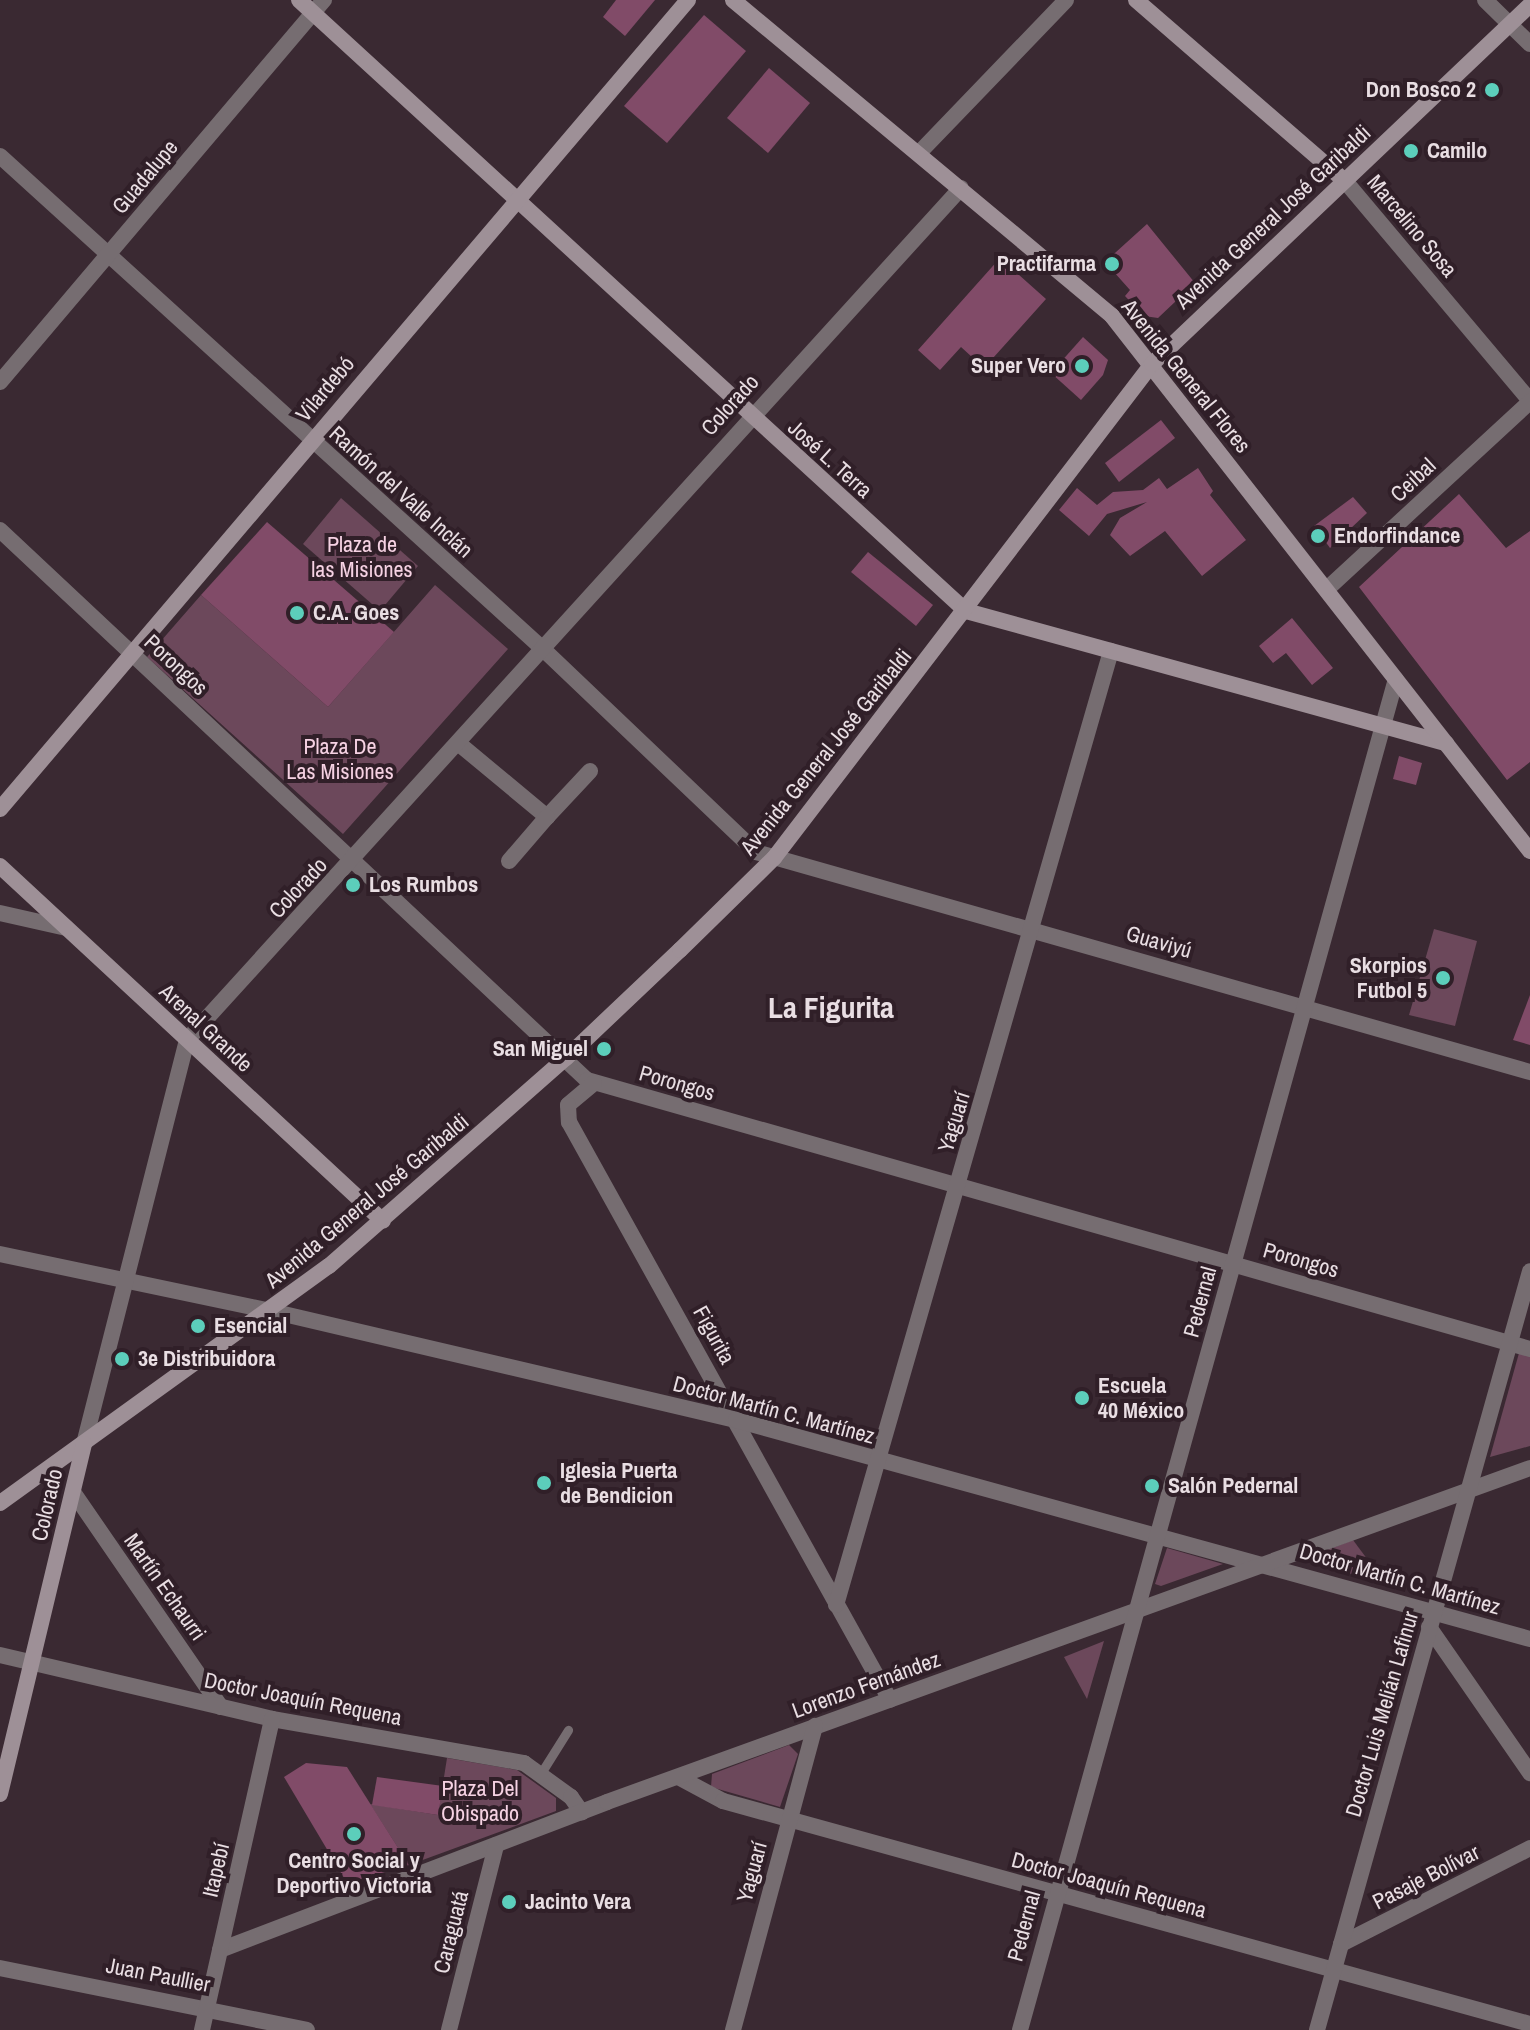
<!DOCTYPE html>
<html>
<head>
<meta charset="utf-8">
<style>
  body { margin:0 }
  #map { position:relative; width:1530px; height:2030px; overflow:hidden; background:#3a2932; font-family:"Archivo Narrow",sans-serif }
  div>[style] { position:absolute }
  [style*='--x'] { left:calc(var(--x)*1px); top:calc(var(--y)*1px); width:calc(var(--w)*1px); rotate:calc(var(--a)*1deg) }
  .green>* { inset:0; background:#6c485b }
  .building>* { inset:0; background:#814b68 }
  .lane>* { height:9px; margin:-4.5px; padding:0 4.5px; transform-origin:4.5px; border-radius:4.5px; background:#766d71 }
  .street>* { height:16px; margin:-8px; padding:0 8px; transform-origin:8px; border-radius:8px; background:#766d71 }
  .secondary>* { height:16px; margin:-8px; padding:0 8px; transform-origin:8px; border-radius:8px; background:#9e9097 }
  .dots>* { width:22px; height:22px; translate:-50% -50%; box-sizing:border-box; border:4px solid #301f28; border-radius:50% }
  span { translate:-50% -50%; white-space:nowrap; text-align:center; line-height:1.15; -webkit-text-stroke:8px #301f28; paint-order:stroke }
  .poi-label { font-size:22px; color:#e9dee3; font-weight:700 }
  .right { translate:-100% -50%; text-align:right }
  .left { translate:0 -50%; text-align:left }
  .street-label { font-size:22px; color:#e9dee3 }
  .park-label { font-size:22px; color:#f6d2e3 }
  .district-label { font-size:30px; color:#e9dee3; font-weight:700 }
</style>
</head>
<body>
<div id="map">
  <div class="green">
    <div style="clip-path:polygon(341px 498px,418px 566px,380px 611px,303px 544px)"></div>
    <div style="clip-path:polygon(435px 585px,508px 649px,343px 834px,147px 657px,201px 595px,328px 707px)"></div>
    <div style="clip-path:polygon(1434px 929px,1477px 941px,1455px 1026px,1409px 1015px)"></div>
    <div style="clip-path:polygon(1519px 1353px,1530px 1356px,1530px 1446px,1490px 1457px)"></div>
    <div style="clip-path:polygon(1353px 1540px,1385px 1583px,1311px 1563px,1311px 1556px)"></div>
    <div style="clip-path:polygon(1167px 1548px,1223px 1564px,1161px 1586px,1155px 1584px)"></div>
    <div style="clip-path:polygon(1104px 1641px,1087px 1699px,1064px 1657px)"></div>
    <div style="clip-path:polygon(789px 1745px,798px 1754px,780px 1807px,711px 1787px,712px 1774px)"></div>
    <div style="clip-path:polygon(447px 1758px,517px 1770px,556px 1798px,556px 1811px,409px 1865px,370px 1804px,438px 1815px)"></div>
  </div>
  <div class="building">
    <div style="clip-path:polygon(616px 0,655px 0,625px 36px,603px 17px)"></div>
    <div style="clip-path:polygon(704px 15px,746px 51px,667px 143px,624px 106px)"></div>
    <div style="clip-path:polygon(769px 68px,810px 103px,768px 153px,727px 118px)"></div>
    <div style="clip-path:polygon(1147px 224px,1195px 283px,1158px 318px,1144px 316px,1125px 296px,1130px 290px,1105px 262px)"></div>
    <div style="clip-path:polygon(1000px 258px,1046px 299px,984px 368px,961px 347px,940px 370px,918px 350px)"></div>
    <div style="clip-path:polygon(1083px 337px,1108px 360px,1103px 375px,1081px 400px,1051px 373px)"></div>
    <div style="clip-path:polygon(1161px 420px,1175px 438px,1119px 482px,1105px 463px)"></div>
    <div style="clip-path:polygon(1198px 468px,1213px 491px,1210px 495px,1246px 540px,1202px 576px,1165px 531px,1130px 556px,1110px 535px,1120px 518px,1147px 502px,1107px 514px,1089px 536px,1059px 510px,1077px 488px,1097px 505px,1113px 492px,1143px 490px,1159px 478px,1167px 489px)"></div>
    <div style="clip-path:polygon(1459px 494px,1506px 548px,1530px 531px,1530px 762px,1507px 780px,1359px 587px)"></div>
    <div style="clip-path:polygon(1353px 497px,1367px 513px,1330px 548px,1314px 526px)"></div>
    <div style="clip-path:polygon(267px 522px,394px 632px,328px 707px,201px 595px)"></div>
    <div style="clip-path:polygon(868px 552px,933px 605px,916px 626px,851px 572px)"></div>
    <div style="clip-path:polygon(1292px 618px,1333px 668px,1312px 685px,1286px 653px,1273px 663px,1259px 646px)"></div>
    <div style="clip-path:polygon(1399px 756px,1422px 763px,1416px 785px,1393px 779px)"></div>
    <div style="clip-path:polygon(1530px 995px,1530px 1045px,1513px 1040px)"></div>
    <div style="clip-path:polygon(306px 1763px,347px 1767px,409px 1865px,347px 1883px,284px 1777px)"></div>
    <div style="clip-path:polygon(377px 1777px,443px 1786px,438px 1815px,372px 1805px)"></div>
  </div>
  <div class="lane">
    <div style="--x:541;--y:1773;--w:51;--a:-57.9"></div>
  </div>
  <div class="street">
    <div style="--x:1485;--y:0;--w:63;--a:44.4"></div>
    <div style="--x:919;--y:153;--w:212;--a:-46.1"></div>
    <div style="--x:0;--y:156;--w:735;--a:42.24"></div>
    <div style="--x:544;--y:650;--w:293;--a:43.6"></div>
    <div style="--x:756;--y:852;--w:805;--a:15.87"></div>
    <div style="--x:1345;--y:181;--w:287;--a:49.9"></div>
    <div style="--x:0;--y:382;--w:501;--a:-49.7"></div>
    <div style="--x:0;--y:530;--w:804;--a:43.14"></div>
    <div style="--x:587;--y:1080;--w:981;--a:15.92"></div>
    <div style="--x:1327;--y:589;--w:276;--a:-42.7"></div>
    <div style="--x:458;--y:743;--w:116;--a:39.7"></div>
    <div style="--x:547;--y:817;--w:63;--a:-46.9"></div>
    <div style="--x:509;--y:861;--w:58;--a:-49.2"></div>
    <div style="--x:0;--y:913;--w:68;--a:12.8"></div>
    <div style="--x:594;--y:1083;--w:34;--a:140"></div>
    <div style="--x:568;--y:1105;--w:17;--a:87"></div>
    <div style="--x:569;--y:1122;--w:661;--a:60.95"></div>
    <div style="--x:0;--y:1254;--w:277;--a:11.9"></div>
    <div style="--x:271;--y:1311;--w:478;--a:13.2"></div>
    <div style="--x:736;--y:1420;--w:824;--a:15.42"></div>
    <div style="--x:84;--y:1444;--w:417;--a:-75.7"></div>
    <div style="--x:187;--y:1040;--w:1151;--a:-47.75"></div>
    <div style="--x:73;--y:1492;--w:261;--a:55.5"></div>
    <div style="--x:836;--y:1605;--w:993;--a:-73.92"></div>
    <div style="--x:1429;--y:1627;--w:178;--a:55.3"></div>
    <div style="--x:0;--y:1655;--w:279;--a:13.2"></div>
    <div style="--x:272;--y:1719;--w:256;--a:9.9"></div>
    <div style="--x:524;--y:1763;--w:58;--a:35.9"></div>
    <div style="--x:571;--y:1797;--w:19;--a:55"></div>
    <div style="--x:680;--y:1778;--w:49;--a:28.1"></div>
    <div style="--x:723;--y:1801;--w:837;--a:15.45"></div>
    <div style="--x:1341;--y:1944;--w:212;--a:-26.9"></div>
    <div style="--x:220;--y:1950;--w:414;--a:-20.9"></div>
    <div style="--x:607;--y:1802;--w:982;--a:-19.89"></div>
    <div style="--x:0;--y:1968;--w:313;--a:11.4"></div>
    <div style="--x:202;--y:2030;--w:319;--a:-77.3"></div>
    <div style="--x:449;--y:2030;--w:191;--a:-75.7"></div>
    <div style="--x:733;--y:2030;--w:315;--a:-74.9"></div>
    <div style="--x:1020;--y:2030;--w:1402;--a:-74.45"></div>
    <div style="--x:1317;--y:2030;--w:788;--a:-74.32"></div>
  </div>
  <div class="secondary">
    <div style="--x:299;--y:0;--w:905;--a:42.49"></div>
    <div style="--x:966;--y:611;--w:498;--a:15.4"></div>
    <div style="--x:733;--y:0;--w:493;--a:39.8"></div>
    <div style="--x:1112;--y:316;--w:679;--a:52"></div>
    <div style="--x:1136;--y:0;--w:276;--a:40.9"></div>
    <div style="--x:0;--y:809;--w:1062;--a:-49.62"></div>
    <div style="--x:0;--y:866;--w:522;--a:42.83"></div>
    <div style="--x:0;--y:1503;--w:405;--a:-35.8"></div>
    <div style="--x:329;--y:1266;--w:315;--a:-41.3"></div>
    <div style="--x:566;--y:1058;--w:157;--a:-43.5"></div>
    <div style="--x:680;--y:950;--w:132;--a:-44.4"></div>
    <div style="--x:774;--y:858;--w:622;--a:-52.58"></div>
    <div style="--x:1152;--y:364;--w:521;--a:-43.52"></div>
    <div style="--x:0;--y:1794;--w:360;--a:-76.5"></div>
  </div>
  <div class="dots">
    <div style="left:1492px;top:90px;background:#5ccebb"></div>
    <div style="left:1411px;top:151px;background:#5ccebb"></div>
    <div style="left:1112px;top:264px;background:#5ccebb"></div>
    <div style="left:1082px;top:366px;background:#5ccebb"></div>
    <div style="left:1318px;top:536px;background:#5ccebb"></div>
    <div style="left:297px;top:613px;background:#5ccebb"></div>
    <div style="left:353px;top:885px;background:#5ccebb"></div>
    <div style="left:1443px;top:978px;background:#5ccebb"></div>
    <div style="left:604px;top:1049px;background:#5ccebb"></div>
    <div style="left:198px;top:1326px;background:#5ccebb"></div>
    <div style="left:122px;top:1359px;background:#5ccebb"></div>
    <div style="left:1082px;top:1398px;background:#5ccebb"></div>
    <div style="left:544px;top:1483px;background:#5ccebb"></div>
    <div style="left:1152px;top:1486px;background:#5ccebb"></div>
    <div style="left:354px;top:1834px;background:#5ccebb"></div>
    <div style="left:509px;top:1902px;background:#5ccebb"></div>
  </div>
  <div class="poi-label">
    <span class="right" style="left:1476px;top:90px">Don Bosco 2</span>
    <span class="left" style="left:1427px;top:151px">Camilo</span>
    <span class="right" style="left:1096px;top:264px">Practifarma</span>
    <span class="right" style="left:1066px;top:366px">Super Vero</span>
    <span class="left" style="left:1334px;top:536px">Endorfindance</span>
    <span class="left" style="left:313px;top:613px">C.A. Goes</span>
    <span class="left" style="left:369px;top:885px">Los Rumbos</span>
    <span class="right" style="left:1427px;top:978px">Skorpios<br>Futbol 5</span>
    <span class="right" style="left:588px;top:1049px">San Miguel</span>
    <span class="left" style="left:214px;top:1326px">Esencial</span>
    <span class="left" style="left:138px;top:1359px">3e Distribuidora</span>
    <span class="left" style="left:1098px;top:1398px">Escuela<br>40 México</span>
    <span class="left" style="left:560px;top:1483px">Iglesia Puerta<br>de Bendicion</span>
    <span class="left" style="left:1168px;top:1486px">Salón Pedernal</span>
    <span style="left:354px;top:1873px">Centro Social y<br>Deportivo Victoria</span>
    <span class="left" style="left:525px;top:1902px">Jacinto Vera</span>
  </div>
  <div class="street-label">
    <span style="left:145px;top:177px;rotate:-50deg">Guadalupe</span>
    <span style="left:1273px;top:217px;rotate:-43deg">Avenida General José Garibaldi</span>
    <span style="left:1412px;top:226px;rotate:50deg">Marcelino Sosa</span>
    <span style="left:1186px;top:376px;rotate:51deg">Avenida General Flores</span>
    <span style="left:325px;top:389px;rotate:-50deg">Vilardebó</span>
    <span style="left:730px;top:405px;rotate:-48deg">Colorado</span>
    <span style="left:830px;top:459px;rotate:42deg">José L. Terra</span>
    <span style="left:1413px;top:480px;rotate:-43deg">Ceibal</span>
    <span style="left:401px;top:492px;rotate:42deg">Ramón del Valle Inclán</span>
    <span style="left:176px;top:665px;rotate:43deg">Porongos</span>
    <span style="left:826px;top:752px;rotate:-51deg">Avenida General José Garibaldi</span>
    <span style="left:298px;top:888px;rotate:-47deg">Colorado</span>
    <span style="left:1159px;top:942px;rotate:16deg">Guaviyú</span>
    <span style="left:206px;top:1028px;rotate:43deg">Arenal Grande</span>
    <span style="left:677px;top:1083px;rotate:16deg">Porongos</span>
    <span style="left:954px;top:1122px;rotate:-73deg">Yaguarí</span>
    <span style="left:367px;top:1201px;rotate:-40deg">Avenida General José Garibaldi</span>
    <span style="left:1301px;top:1260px;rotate:16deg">Porongos</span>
    <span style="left:1200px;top:1302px;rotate:-75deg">Pedernal</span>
    <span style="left:714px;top:1335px;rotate:61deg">Figurita</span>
    <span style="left:774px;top:1410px;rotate:15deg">Doctor Martín C. Martínez</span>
    <span style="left:47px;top:1505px;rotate:-77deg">Colorado</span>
    <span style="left:1400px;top:1579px;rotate:16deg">Doctor Martín C. Martínez</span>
    <span style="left:165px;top:1587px;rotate:55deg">Martín Echaurri</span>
    <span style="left:866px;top:1685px;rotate:-20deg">Lorenzo Fernández</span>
    <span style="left:303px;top:1699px;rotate:11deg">Doctor Joaquín Requena</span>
    <span style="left:1382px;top:1714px;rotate:-74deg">Doctor Luis Melián Lafinur</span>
    <span style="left:216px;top:1870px;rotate:-77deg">Itapebí</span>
    <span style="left:752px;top:1872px;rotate:-75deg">Yaguarí</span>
    <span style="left:1426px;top:1877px;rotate:-27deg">Pasaje Bolívar</span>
    <span style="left:1109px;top:1885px;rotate:15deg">Doctor Joaquín Requena</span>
    <span style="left:1024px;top:1926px;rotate:-75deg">Pedernal</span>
    <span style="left:451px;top:1932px;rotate:-76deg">Caraguatá</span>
    <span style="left:158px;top:1975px;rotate:11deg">Juan Paullier</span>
  </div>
  <div class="park-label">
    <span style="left:362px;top:557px">Plaza de<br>las Misiones</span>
    <span style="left:340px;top:759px">Plaza De<br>Las Misiones</span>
    <span style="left:480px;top:1801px">Plaza Del<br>Obispado</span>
  </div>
  <div class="district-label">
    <span style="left:831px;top:1007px">La Figurita</span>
  </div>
</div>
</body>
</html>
